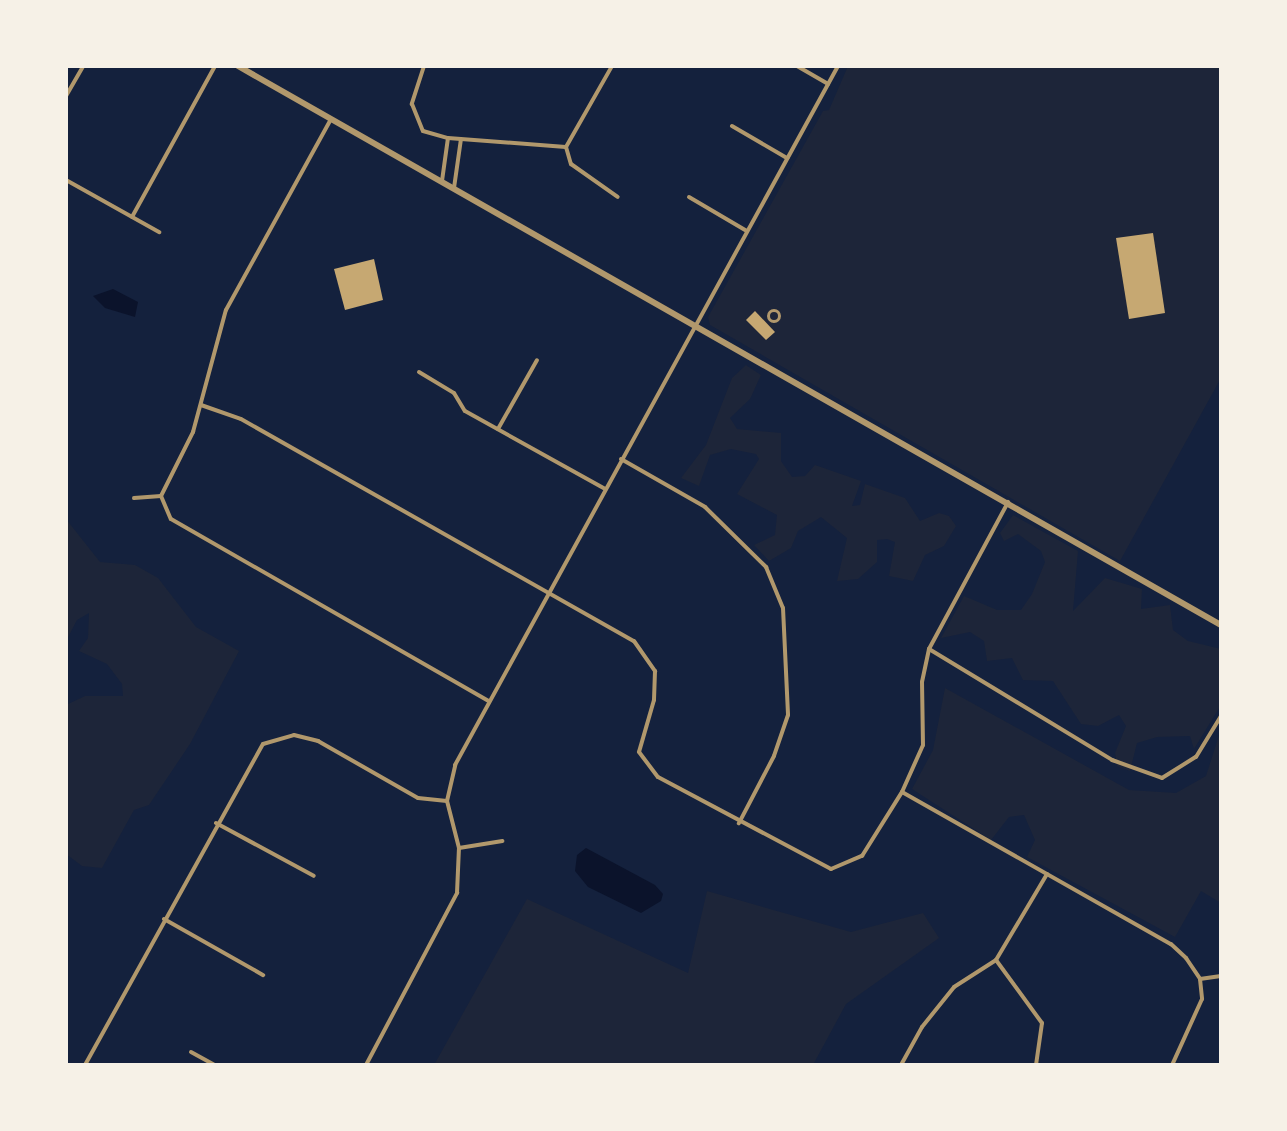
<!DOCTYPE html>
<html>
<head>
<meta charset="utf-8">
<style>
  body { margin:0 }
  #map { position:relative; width:1287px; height:1131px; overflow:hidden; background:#14213d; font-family:"Nunito Sans",sans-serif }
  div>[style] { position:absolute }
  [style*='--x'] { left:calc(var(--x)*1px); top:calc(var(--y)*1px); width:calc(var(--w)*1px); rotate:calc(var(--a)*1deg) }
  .green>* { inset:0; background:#1d2539 }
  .water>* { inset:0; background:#0b132b }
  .building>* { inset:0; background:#c6a872 }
  .pedestrian>* { height:3px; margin:-1.5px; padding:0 1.5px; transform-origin:1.5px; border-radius:1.5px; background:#b1986c }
  .pedestrian>.ring { margin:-1.5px; padding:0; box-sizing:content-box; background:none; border:3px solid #b1986c; border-radius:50% }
  .minor>* { height:4px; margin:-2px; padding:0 2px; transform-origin:2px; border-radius:2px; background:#b1986c }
  .tertiary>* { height:6px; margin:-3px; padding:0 3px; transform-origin:3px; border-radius:3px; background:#b1986c }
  span { translate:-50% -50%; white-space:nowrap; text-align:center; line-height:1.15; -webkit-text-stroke:6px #f6f1e7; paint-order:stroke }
  .frame { position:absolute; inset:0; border:68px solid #f6f1e7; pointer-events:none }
</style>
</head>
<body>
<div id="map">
  <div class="green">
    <div style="clip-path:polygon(848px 66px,1221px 66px,1221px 378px,1120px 561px,710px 325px,708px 317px,823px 111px,829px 110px)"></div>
    <div style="clip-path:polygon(746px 365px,761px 375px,750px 399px,730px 418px,737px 429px,781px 433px,781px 461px,792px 477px,805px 476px,815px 465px,861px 481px,852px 506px,860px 505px,865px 484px,905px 498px,920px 521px,939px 513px,949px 516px,956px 526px,944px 546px,925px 555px,913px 581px,889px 576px,895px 542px,887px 539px,877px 540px,877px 562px,858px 579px,837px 581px,847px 538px,821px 517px,798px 531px,791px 548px,769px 561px,754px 545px,775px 535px,777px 515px,737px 494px,759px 459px,756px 454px,731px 449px,710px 455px,699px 486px,681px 478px,706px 445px,732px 378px)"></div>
    <div style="clip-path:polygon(1013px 515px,1078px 551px,1073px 611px,1105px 578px,1142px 589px,1141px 609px,1170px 605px,1173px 630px,1188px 641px,1221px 649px,1221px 705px,1194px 749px,1190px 736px,1157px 737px,1137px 743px,1130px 771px,1117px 766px,1115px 753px,1126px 726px,1119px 715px,1098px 726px,1081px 724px,1053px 681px,1023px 680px,1012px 658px,987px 661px,984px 641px,970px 632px,941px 638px,964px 596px,997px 610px,1021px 610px,1032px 594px,1045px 562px,1041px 551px,1018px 534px,1004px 541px,1000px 533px)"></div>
    <div style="clip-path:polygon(66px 519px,100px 562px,135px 565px,158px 578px,196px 627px,239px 651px,190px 744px,149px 805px,134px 810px,102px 868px,82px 866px,66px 854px,66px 705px,85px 696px,123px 696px,122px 684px,107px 664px,79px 651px,88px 638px,89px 613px,77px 620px,66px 641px)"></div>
    <div style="clip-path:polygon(945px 688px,1129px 790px,1176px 793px,1206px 776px,1221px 729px,1221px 903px,1201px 891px,1175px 937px,1027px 857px,1035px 840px,1024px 815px,1009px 817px,991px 840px,912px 789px,933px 750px)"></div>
    <div style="clip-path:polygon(707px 891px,851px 932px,923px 913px,939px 938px,846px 1004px,813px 1065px,434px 1065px,527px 899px,688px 973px)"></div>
  </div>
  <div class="water">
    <div style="clip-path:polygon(113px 289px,138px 302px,135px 317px,105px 308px,93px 296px)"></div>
    <div style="clip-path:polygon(586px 848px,655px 885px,663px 894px,661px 901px,641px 913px,588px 887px,575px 871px,577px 855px)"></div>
  </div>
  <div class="building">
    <div style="clip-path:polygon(1153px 233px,1165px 313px,1129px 319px,1116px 238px)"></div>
    <div style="clip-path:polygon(374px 259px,383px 300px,345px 310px,334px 269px)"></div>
    <div style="clip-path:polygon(755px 311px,775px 332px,766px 340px,746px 320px)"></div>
  </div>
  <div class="pedestrian">
    <div class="ring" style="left:768.5px;top:310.5px;width:8px;height:8px"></div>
  </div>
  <div class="minor">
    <div style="--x:424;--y:66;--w:40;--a:108"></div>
    <div style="--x:412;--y:104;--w:29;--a:68"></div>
    <div style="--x:423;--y:131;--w:26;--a:16"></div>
    <div style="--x:448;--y:138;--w:118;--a:4.4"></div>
    <div style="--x:566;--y:147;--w:93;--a:-60.4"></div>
    <div style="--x:797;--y:66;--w:36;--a:30"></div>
    <div style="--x:66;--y:96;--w:34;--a:-60"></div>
    <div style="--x:732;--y:126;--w:64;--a:30.2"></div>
    <div style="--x:566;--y:147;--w:18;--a:74"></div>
    <div style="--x:571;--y:164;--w:57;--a:35.1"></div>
    <div style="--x:66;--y:180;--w:107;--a:29.2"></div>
    <div style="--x:442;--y:181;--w:43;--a:-82.1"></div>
    <div style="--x:454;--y:188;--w:49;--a:-81.9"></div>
    <div style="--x:689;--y:197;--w:67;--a:30.4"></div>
    <div style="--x:132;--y:217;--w:172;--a:-61.2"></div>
    <div style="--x:419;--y:372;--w:41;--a:31"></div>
    <div style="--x:454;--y:393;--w:21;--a:59"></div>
    <div style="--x:465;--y:411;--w:160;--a:29.1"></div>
    <div style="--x:201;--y:405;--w:42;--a:19.3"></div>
    <div style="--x:241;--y:419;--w:451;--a:29.5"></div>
    <div style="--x:634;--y:641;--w:37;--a:55"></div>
    <div style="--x:655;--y:671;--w:29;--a:92"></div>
    <div style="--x:654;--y:700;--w:54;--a:106.1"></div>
    <div style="--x:639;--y:752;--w:31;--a:53"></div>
    <div style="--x:658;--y:777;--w:196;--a:28"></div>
    <div style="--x:831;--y:869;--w:34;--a:-23"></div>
    <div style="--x:862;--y:856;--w:75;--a:-58"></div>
    <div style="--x:902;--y:792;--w:51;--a:-65.9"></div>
    <div style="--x:923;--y:745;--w:63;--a:-90.9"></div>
    <div style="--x:922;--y:682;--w:34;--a:-78"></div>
    <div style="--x:929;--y:649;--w:167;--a:-61.7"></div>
    <div style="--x:498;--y:429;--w:79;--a:-60.5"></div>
    <div style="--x:621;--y:459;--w:97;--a:29.7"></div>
    <div style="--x:705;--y:507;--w:86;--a:44.5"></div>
    <div style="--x:766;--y:567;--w:44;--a:67.5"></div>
    <div style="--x:783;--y:608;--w:107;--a:87.3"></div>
    <div style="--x:788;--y:715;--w:43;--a:108.9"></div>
    <div style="--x:774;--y:756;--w:76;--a:117.6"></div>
    <div style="--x:161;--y:496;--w:72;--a:-63.4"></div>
    <div style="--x:193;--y:432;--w:126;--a:-74.9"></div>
    <div style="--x:226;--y:310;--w:218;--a:-61.2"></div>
    <div style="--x:161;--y:496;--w:25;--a:67"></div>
    <div style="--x:171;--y:519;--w:366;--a:29.8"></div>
    <div style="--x:134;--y:498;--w:27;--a:-4"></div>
    <div style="--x:929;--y:649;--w:214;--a:31.2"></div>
    <div style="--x:1112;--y:760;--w:53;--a:19.8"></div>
    <div style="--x:1162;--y:778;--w:40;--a:-32"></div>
    <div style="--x:1196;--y:757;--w:48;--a:-58.6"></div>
    <div style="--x:902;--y:792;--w:309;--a:29.5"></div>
    <div style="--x:1171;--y:944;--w:21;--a:43"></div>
    <div style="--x:1186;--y:958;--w:25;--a:56"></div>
    <div style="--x:1200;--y:979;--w:20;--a:84"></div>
    <div style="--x:1202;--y:999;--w:72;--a:114.4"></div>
    <div style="--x:216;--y:823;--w:111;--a:28.4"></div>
    <div style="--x:459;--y:848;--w:44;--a:-9.2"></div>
    <div style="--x:164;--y:919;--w:114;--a:29.5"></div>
    <div style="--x:996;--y:960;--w:78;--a:53.9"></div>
    <div style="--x:1042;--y:1023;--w:42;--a:98.1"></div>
    <div style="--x:1200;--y:979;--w:21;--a:-8"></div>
    <div style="--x:191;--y:1052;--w:26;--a:29"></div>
    <div style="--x:85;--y:1065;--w:367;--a:-61"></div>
    <div style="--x:263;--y:744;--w:32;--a:-16"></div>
    <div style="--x:294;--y:735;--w:25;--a:14"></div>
    <div style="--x:318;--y:741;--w:115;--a:29.7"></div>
    <div style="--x:418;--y:798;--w:29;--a:6"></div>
    <div style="--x:366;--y:1065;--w:195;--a:-62.1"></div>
    <div style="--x:457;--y:893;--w:45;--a:-87.5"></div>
    <div style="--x:459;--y:848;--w:49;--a:-104.3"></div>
    <div style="--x:447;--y:801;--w:37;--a:-77"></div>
    <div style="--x:455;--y:765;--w:797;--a:-61.28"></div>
    <div style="--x:901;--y:1065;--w:43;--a:-61.1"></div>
    <div style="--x:922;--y:1027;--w:51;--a:-51.3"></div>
    <div style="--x:954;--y:987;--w:50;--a:-32.7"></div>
    <div style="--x:996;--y:960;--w:100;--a:-59.3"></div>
  </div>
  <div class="tertiary">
    <div style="--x:238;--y:66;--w:1131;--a:29.63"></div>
  </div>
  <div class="frame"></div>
</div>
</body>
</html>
